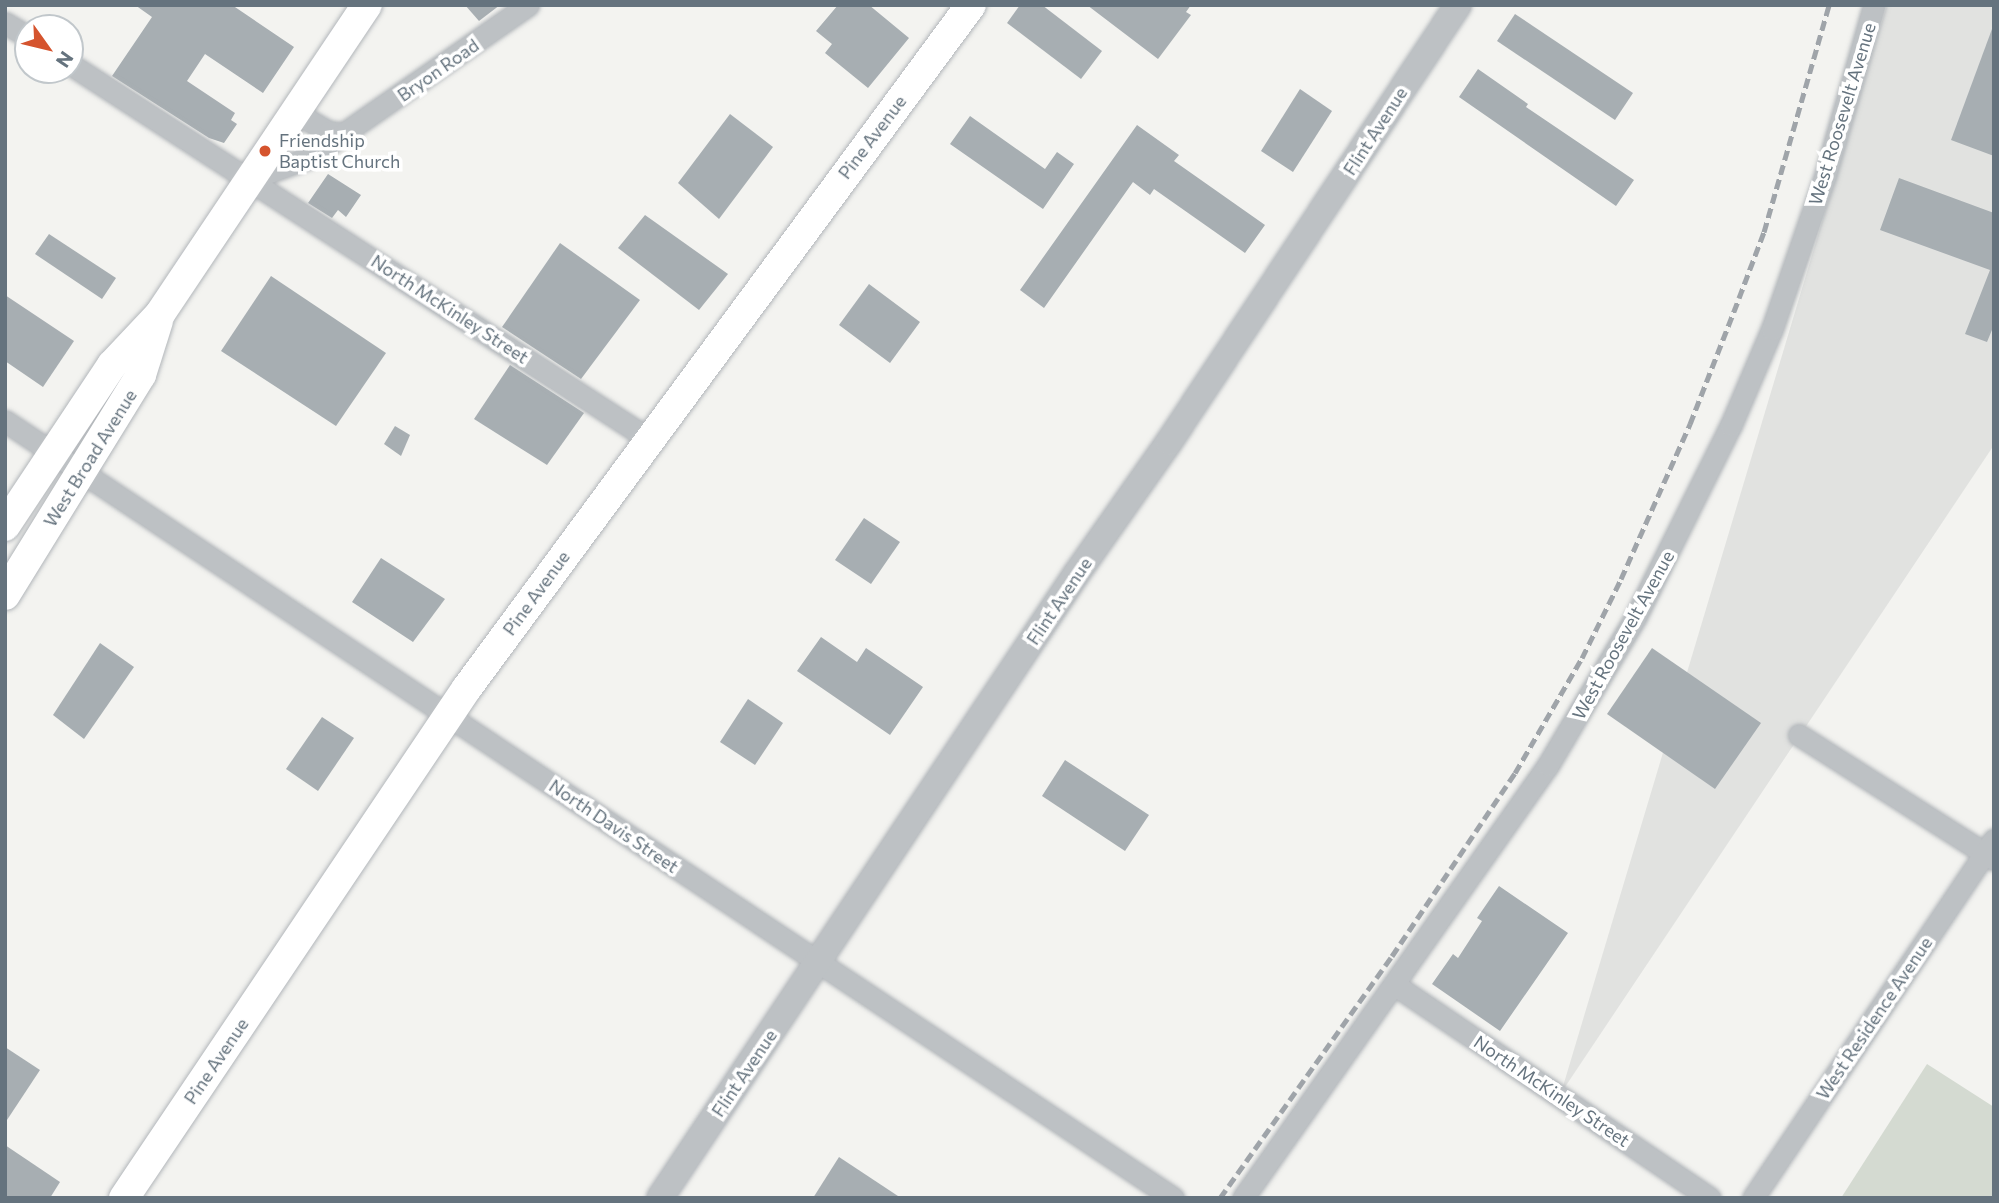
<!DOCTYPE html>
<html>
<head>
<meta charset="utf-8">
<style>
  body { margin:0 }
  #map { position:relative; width:1999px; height:1203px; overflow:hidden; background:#f3f3f0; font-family:Commissioner,sans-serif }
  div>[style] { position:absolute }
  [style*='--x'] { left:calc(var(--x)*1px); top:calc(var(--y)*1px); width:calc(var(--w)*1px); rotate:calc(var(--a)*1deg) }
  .built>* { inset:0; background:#e1e2e0 }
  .green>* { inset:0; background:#d4dad1 }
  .building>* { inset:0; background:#a7aeb2 }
  .roads { filter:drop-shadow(0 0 2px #b2b6ba) drop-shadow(0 0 2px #b2b6ba) }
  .minor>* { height:21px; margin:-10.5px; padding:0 10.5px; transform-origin:10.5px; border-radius:10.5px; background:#bdc1c4 }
  .tertiary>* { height:26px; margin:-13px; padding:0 13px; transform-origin:13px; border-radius:13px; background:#bdc1c4 }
  .secondary>* { height:30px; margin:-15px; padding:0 15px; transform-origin:15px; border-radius:15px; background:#fff }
  .rail>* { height:5px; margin-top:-2.5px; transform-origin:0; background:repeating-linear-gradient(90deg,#9fa4a9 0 10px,transparent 0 15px) }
  .dots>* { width:19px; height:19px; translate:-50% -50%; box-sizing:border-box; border:4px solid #fff; border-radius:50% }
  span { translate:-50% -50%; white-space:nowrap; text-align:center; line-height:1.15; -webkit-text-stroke:7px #fff; paint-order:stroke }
  .street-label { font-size:18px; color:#65737e }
  .poi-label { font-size:18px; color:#65737e }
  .left { translate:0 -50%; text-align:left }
  .frame { position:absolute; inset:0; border:7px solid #65737e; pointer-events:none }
  .north { position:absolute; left:14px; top:14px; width:70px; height:70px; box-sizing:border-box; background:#fff; border:2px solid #c1c7cb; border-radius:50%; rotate:124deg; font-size:19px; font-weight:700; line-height:28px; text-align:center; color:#65737e }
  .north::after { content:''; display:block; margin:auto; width:24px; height:32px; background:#d5542e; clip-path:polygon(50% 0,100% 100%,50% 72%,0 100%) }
</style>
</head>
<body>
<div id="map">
  <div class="built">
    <div style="clip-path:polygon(1887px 5px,1994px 5px,1994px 445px,1561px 1093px)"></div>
  </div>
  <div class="green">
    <div style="clip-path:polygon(1927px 1064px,1994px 1107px,1994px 1198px,1841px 1198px)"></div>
  </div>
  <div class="building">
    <div style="clip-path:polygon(135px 5px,232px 5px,294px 47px,263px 93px,205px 54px,187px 81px,235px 113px,231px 120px,237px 124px,224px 143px,209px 138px,112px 76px,152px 17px)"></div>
    <div style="clip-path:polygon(465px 5px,500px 5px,479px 21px)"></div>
    <div style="clip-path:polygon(838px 5px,869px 5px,909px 38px,868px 88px,825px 53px,832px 44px,816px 31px)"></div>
    <div style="clip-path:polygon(1020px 5px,1042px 5px,1102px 51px,1081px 79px,1007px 23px)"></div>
    <div style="clip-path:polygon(1087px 5px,1191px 5px,1186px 12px,1191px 15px,1158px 59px)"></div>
    <div style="clip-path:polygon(1515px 14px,1633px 93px,1615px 120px,1497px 41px)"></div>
    <div style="clip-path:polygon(1992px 29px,1994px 29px,1994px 156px,1951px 140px)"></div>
    <div style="clip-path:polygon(1478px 69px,1528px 104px,1526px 107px,1634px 180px,1616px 206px,1459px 97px)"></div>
    <div style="clip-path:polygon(1300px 89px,1332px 111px,1293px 172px,1261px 151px)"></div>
    <div style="clip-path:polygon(730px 114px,773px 147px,719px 219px,678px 183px)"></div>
    <div style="clip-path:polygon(970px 116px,1045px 169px,1057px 152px,1074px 164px,1043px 209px,950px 144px)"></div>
    <div style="clip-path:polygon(1137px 125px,1179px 155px,1174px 161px,1265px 225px,1245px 253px,1154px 189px,1150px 195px,1133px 182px,1044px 308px,1020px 290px)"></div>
    <div style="clip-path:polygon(328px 174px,361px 195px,346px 217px,338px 210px,332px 218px,308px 203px)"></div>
    <div style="clip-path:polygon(1899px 178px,1994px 213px,1994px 325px,1987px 342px,1965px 334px,1990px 270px,1880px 230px)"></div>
    <div style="clip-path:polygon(645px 215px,728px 274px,699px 310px,618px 248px)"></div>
    <div style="clip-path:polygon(49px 234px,116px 278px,102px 299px,35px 254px)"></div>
    <div style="clip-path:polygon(560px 243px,640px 300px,581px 379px,502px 327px)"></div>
    <div style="clip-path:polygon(271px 276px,386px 353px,336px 426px,221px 351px)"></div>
    <div style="clip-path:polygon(869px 284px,920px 322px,890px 363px,839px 325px)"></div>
    <div style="clip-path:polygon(5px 295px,74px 341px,43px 387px,5px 361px)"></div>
    <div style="clip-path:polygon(510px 365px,584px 413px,547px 465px,474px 419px)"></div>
    <div style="clip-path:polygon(395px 426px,410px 435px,401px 456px,384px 444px)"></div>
    <div style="clip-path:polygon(864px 518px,900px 542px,871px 584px,835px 560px)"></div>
    <div style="clip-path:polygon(381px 558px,445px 599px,413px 642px,352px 602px)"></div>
    <div style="clip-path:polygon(821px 637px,857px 662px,866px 648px,923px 687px,890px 735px,797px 671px)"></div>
    <div style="clip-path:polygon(100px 643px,134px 667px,84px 739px,53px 715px)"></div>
    <div style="clip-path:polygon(1652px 648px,1761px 723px,1715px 789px,1607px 714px)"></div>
    <div style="clip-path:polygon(748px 699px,783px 723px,755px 765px,720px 742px)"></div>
    <div style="clip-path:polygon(322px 717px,354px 738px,318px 791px,286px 769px)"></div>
    <div style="clip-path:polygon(1065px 760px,1149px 815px,1125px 851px,1042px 796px)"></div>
    <div style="clip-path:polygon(1499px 886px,1568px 933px,1500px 1031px,1432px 984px,1453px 954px,1458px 958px,1482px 921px,1477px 918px)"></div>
    <div style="clip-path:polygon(5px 1047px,40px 1070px,5px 1123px)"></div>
    <div style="clip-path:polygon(5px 1145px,60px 1182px,50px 1198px,5px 1198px)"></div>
    <div style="clip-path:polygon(839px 1157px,901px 1198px,813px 1198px)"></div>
  </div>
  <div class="roads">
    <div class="minor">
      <div style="--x:5;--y:23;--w:27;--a:31"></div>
      <div style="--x:70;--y:64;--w:690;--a:32.93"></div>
      <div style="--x:296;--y:113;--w:38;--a:30"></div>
      <div style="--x:329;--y:132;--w:18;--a:6"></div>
      <div style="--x:251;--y:179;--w:63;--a:-20.4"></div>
      <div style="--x:310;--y:157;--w:266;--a:-34.9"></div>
      <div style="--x:5;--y:421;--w:1403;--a:33.63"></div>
      <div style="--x:1799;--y:735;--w:231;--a:32.5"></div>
      <div style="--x:1395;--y:985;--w:380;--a:34.1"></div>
      <div style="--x:1243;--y:1198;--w:530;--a:-54.84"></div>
      <div style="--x:1548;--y:765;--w:173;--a:-59.4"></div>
      <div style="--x:1636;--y:616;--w:213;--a:-63.6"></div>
      <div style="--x:1731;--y:425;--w:104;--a:-66.9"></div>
      <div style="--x:1772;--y:329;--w:162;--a:-70.9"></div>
      <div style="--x:1825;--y:176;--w:178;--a:-74"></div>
      <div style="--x:1753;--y:1198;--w:432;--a:-56.1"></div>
    </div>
    <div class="tertiary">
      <div style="--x:660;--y:1198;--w:751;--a:-56.29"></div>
      <div style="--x:1077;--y:573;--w:160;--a:-54.9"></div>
      <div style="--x:1169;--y:442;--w:524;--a:-56.52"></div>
    </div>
    <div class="secondary">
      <div style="--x:5;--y:526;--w:193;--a:-56.4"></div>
      <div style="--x:112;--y:365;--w:70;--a:-46.7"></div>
      <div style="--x:160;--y:314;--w:372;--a:-56.2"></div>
      <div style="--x:5;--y:595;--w:259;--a:-58.3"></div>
      <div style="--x:141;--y:375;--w:57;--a:-72.5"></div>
      <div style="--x:124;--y:1198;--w:615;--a:-56.08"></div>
      <div style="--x:467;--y:688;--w:849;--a:-53.58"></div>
    </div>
  </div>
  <div class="rail">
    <div style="--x:1220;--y:1198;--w:297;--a:-54.6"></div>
    <div style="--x:1392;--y:956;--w:220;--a:-56.1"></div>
    <div style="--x:1515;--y:773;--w:133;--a:-59.8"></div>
    <div style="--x:1582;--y:658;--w:88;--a:-63.7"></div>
    <div style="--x:1621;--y:579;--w:170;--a:-66"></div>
    <div style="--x:1690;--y:424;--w:135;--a:-68.7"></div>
    <div style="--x:1739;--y:298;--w:71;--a:-69.3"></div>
    <div style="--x:1764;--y:232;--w:236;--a:-74"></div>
  </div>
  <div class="dots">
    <div style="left:265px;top:151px;background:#d5542e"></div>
  </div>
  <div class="street-label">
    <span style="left:438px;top:70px;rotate:-35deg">Bryon Road</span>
    <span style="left:1842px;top:114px;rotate:-73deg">West Roosevelt Avenue</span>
    <span style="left:1375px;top:131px;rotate:-57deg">Flint Avenue</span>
    <span style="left:872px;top:137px;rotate:-53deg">Pine Avenue</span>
    <span style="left:450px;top:309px;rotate:33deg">North McKinley Street</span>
    <span style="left:90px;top:458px;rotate:-58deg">West Broad Avenue</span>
    <span style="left:536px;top:593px;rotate:-54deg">Pine Avenue</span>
    <span style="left:1059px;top:601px;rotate:-56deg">Flint Avenue</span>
    <span style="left:1623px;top:635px;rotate:-61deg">West Roosevelt Avenue</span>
    <span style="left:614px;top:826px;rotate:34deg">North Davis Street</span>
    <span style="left:1874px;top:1018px;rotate:-56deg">West Residence Avenue</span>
    <span style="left:216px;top:1061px;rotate:-56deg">Pine Avenue</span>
    <span style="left:744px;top:1073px;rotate:-56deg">Flint Avenue</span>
    <span style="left:1552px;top:1091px;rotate:34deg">North McKinley Street</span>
  </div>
  <div class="poi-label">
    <span class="left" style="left:279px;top:151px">Friendship<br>Baptist Church</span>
  </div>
  <div class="frame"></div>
  <div class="north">N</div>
</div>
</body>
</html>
